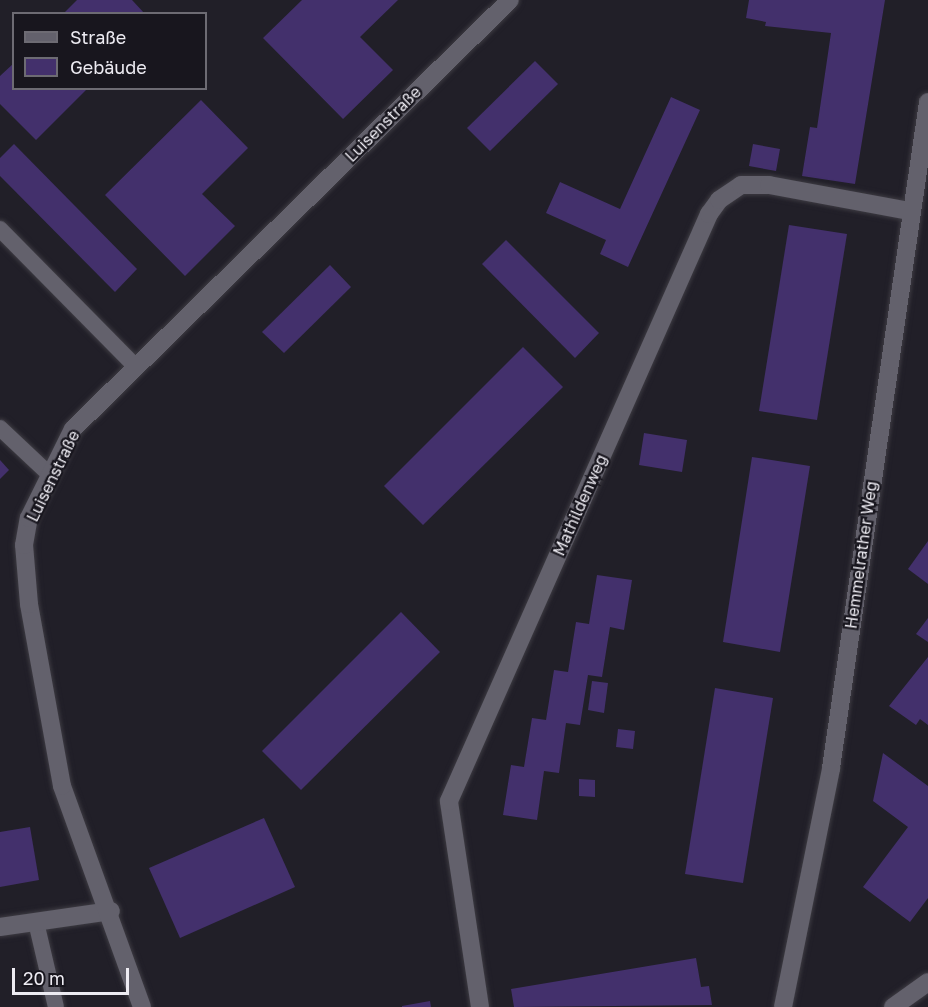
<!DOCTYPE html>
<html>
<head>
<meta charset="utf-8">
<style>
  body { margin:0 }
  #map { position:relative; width:928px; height:1007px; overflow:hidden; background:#211f28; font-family:"Golos Text",sans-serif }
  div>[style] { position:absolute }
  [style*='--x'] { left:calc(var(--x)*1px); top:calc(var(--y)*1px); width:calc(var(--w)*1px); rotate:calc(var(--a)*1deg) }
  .building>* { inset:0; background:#43306c }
  .roads { filter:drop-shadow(0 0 2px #3d3b42) drop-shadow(0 0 2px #3d3b42) }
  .lane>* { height:16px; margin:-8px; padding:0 8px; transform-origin:8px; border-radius:8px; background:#63616c }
  .street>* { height:18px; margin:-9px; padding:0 9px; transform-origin:9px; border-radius:9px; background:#63616c }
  span { translate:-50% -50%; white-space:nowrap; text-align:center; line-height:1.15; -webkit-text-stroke:4.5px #18161e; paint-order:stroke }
  .street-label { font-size:16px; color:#edebf2 }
  .legend { position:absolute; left:12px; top:12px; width:195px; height:78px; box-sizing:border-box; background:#18161e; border:2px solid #6d6b73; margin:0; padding:8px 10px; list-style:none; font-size:18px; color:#edebf2 }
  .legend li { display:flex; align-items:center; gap:12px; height:30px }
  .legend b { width:30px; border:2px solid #6d6b73 }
  .scale { position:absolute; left:12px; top:968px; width:117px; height:27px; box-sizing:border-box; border:3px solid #edebf2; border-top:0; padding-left:8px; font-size:18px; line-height:21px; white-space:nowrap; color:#edebf2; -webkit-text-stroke:4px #18161e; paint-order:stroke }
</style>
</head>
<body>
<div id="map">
  <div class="building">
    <div style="clip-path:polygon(77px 0,132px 0,145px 14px,63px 14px)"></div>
    <div style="clip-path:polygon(302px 0,398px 0,360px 37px,393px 70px,343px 119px,263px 38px)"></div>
    <div style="clip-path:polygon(749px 0,885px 0,855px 184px,802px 176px,810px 127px,817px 128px,831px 33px,765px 26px,766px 22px,746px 18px)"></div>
    <div style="clip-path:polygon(535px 61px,558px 84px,490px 151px,467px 128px)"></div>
    <div style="clip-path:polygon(14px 63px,14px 88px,88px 88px,36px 140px,0 104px,0 76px)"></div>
    <div style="clip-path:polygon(671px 97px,700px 110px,628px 267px,600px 254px,606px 240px,546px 213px,560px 182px,620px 209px)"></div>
    <div style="clip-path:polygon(201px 100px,248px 148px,202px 194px,235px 226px,185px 276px,105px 195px)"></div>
    <div style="clip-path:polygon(14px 144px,137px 269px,115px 292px,0 176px,0 158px)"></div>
    <div style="clip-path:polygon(753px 144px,780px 149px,776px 171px,749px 166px)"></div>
    <div style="clip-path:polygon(789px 225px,847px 234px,817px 420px,759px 411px)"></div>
    <div style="clip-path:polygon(506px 240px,599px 333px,575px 358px,482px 264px)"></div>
    <div style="clip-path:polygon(330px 265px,351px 287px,284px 353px,262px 332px)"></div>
    <div style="clip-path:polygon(523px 347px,563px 387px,423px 525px,384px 486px)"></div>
    <div style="clip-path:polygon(644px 433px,687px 440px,682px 472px,639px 465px)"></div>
    <div style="clip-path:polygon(752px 457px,810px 466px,780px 652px,723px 642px)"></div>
    <div style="clip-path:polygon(0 460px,9px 470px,0 479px)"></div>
    <div style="clip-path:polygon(928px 541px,928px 584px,908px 569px)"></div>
    <div style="clip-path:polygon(597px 575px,632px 580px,624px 630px,610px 627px,602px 677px,588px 675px,580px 725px,566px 723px,559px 773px,544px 771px,537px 820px,503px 815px,511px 765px,524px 767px,532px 718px,546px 720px,554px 670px,568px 672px,576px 622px,589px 624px)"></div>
    <div style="clip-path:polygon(401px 612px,440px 652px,301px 790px,262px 751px)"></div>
    <div style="clip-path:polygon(928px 618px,928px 642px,916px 634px)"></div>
    <div style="clip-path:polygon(928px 657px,928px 725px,920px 719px,916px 725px,889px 706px)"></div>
    <div style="clip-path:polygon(592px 681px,608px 683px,604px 713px,588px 710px)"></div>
    <div style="clip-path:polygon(715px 688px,773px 698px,743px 883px,685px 874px)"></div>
    <div style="clip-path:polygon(618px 729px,635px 731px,633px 749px,616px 747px)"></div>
    <div style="clip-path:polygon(883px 753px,928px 786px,928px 898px,910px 922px,863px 887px,908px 827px,873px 801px)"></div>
    <div style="clip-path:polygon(579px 779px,595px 780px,595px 797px,579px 796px)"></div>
    <div style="clip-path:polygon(264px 818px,295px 887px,180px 938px,149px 868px)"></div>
    <div style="clip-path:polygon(30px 827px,39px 880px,0 887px,0 832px)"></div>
    <div style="clip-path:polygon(696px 958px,701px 987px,709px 986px,712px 1005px,514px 1007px,511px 989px)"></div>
    <div style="clip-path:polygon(430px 1001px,431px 1007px,402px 1007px,402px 1006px)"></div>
  </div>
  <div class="roads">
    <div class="lane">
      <div style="--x:0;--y:229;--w:194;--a:45.4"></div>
      <div style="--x:0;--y:428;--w:69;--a:43.2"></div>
      <div style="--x:36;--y:922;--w:87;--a:76.8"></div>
    </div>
    <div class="street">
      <div style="--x:0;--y:927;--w:112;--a:-8.2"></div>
      <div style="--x:142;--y:1007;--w:235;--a:-109.9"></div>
      <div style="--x:62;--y:786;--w:185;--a:-100.3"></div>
      <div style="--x:29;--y:604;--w:59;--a:-94.8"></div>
      <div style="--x:24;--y:545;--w:27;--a:-80"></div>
      <div style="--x:29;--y:518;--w:99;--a:-63.7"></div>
      <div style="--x:73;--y:429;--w:612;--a:-44.47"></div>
      <div style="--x:480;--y:1007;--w:208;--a:-98.6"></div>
      <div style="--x:449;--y:801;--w:642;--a:-66.11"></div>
      <div style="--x:709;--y:214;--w:17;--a:-54"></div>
      <div style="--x:719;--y:200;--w:27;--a:-34"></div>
      <div style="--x:741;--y:185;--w:28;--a:0"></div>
      <div style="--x:769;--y:185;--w:142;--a:10.5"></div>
      <div style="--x:783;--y:1007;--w:244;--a:-78.6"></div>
      <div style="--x:831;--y:768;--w:673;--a:-81.71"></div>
      <div style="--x:893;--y:1007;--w:43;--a:-35.5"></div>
    </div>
  </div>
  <div class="street-label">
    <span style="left:383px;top:124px;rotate:-45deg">Luisenstraße</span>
    <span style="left:53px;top:476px;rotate:-64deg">Luisenstraße</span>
    <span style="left:580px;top:505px;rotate:-66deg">Mathildenweg</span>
    <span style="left:861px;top:555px;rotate:-82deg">Hemmelrather Weg</span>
  </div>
  <ul class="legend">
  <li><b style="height:8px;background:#63616c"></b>Straße</li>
  <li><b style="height:16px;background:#43306c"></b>Gebäude</li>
  </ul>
  <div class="scale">20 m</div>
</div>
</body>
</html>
